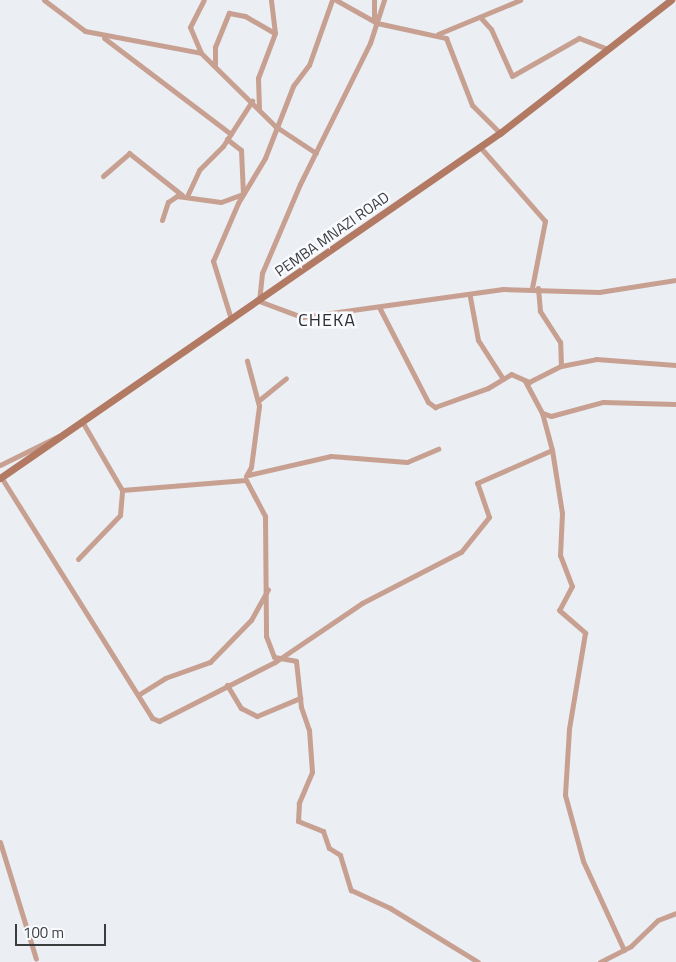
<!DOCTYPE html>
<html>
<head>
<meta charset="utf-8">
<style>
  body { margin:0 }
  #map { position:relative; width:676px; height:962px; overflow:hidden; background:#ebeef2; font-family:"Titillium Web",sans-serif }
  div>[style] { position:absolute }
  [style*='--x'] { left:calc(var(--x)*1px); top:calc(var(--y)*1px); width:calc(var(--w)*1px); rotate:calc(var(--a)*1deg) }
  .street>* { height:5px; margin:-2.5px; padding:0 2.5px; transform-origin:2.5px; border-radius:2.5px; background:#c7a091 }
  .secondary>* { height:7px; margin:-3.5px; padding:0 3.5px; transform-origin:3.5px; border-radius:3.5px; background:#b27963 }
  span { translate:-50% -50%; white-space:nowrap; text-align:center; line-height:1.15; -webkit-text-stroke:5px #f9fbff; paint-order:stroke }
  .street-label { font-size:15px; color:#3b3c3e }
  .quarter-label { font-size:18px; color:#2e2f33; letter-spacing:1px }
  .scale { position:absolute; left:15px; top:924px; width:91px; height:22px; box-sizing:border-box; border:2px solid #3b3c3e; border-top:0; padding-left:6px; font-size:15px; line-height:18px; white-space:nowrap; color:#3b3c3e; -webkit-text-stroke:4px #f9fbff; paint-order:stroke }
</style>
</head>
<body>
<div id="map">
  <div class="street">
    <div style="--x:44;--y:0;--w:51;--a:37.1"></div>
    <div style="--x:85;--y:31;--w:118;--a:10.7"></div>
    <div style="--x:201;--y:53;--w:104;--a:44.6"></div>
    <div style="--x:275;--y:126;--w:49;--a:33.4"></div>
    <div style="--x:336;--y:0;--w:47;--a:29.3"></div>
    <div style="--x:377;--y:23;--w:71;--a:12.3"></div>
    <div style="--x:446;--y:38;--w:72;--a:68.8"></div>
    <div style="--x:472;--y:105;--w:40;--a:45"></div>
    <div style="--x:374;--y:0;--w:20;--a:90"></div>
    <div style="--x:384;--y:0;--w:45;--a:108"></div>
    <div style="--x:370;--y:43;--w:157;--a:116.4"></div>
    <div style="--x:300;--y:184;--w:97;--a:113.1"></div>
    <div style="--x:262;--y:273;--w:28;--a:96"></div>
    <div style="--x:259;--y:301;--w:46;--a:20.4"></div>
    <div style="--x:302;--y:317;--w:203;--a:-7.9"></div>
    <div style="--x:503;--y:289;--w:96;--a:1.8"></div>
    <div style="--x:599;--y:292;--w:78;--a:-8.9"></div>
    <div style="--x:481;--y:18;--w:15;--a:48"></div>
    <div style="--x:491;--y:29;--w:51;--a:65.9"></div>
    <div style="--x:512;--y:76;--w:77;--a:-29.6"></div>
    <div style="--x:579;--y:38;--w:31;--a:21"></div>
    <div style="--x:438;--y:34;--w:89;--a:-22.5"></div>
    <div style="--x:104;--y:38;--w:159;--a:37.1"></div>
    <div style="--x:201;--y:53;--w:28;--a:-113"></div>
    <div style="--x:190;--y:27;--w:30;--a:-63"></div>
    <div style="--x:215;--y:64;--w:17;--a:-90"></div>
    <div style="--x:215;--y:47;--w:37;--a:-68"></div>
    <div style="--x:229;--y:13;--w:16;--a:11"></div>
    <div style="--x:245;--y:16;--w:34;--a:30"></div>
    <div style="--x:259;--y:108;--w:30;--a:-92"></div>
    <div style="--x:258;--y:78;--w:48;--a:-69.3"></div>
    <div style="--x:275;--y:33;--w:33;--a:-97"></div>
    <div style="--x:480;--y:147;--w:98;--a:48.7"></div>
    <div style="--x:545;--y:221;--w:68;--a:101"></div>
    <div style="--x:103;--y:176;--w:35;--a:-41"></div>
    <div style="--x:129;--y:153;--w:68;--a:38.4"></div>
    <div style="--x:188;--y:194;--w:26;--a:-65"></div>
    <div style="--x:199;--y:170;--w:34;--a:-45"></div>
    <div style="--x:223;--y:146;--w:54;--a:-57.2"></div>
    <div style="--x:162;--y:220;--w:19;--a:-72"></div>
    <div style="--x:168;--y:202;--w:11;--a:-34"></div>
    <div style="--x:177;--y:196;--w:44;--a:7.8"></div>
    <div style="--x:221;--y:202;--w:23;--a:-20"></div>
    <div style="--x:243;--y:194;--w:44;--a:-92.6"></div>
    <div style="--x:241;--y:150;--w:18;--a:-142"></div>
    <div style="--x:470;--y:297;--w:44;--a:79.5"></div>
    <div style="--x:478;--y:340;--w:46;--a:57.3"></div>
    <div style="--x:379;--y:307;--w:107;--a:62.7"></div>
    <div style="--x:428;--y:402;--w:9;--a:36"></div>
    <div style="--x:435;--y:407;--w:56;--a:-19.7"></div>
    <div style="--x:488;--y:388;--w:27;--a:-31"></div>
    <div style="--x:511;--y:374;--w:20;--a:24"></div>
    <div style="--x:529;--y:382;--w:36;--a:-27"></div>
    <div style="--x:561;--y:366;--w:24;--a:-92"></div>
    <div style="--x:560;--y:342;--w:37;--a:-123"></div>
    <div style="--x:540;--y:311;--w:23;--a:-95"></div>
    <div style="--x:231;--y:319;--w:61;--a:-107.2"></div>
    <div style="--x:213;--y:261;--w:63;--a:-66.7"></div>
    <div style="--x:238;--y:203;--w:52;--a:-59"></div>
    <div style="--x:265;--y:158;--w:77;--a:-68.7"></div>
    <div style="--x:293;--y:86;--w:26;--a:-53"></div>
    <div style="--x:309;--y:65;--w:69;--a:-70.5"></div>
    <div style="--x:561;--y:366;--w:36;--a:-11"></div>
    <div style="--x:596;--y:359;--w:80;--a:4.3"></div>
    <div style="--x:525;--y:381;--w:36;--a:62"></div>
    <div style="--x:542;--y:413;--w:9;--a:18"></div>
    <div style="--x:551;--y:416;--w:54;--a:-15.1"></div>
    <div style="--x:603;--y:402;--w:73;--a:1.6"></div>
    <div style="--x:258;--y:401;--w:36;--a:-39"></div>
    <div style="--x:83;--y:423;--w:78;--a:59.8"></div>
    <div style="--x:122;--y:490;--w:124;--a:-4.6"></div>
    <div style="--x:246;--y:480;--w:41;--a:62.2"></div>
    <div style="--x:265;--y:516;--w:120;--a:89.5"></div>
    <div style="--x:266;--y:636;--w:22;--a:69"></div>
    <div style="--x:274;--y:657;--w:22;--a:10"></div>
    <div style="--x:296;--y:661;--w:46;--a:83.8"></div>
    <div style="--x:301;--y:707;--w:24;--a:71"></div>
    <div style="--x:309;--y:730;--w:42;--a:85.9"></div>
    <div style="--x:312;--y:772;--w:34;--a:113"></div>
    <div style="--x:299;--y:803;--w:18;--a:93"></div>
    <div style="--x:298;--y:821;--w:27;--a:22"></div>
    <div style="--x:323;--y:831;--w:18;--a:71"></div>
    <div style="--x:329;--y:848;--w:13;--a:32"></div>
    <div style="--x:340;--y:855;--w:37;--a:73"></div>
    <div style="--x:351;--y:890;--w:43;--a:24.8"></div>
    <div style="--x:390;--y:908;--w:103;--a:31.5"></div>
    <div style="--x:552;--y:450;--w:64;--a:81"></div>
    <div style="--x:562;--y:513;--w:42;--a:92.7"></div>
    <div style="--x:560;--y:555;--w:33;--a:69"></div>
    <div style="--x:572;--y:586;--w:27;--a:118"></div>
    <div style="--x:559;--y:610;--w:35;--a:41"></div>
    <div style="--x:585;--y:633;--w:97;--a:99.5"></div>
    <div style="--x:569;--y:729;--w:66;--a:93.5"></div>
    <div style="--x:565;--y:795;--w:68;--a:74.7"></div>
    <div style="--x:583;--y:861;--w:98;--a:65.3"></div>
    <div style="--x:0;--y:465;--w:66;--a:-26.2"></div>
    <div style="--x:248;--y:475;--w:85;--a:-12.9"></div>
    <div style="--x:331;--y:456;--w:76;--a:4.5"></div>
    <div style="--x:407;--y:462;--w:34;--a:-23"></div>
    <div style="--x:246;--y:476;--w:10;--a:-61"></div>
    <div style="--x:251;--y:467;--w:62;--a:-82.5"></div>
    <div style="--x:259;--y:406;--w:47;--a:-104.9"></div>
    <div style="--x:1;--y:477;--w:284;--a:57.9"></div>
    <div style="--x:152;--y:718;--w:8;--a:23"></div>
    <div style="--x:159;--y:721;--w:130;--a:-27"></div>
    <div style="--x:275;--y:662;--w:105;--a:-34.1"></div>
    <div style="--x:362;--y:603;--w:111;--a:-27.3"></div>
    <div style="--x:461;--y:552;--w:45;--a:-51.3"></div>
    <div style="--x:489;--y:517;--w:36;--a:-109"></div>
    <div style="--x:477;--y:483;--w:82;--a:-23.7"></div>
    <div style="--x:552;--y:450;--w:38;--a:-105"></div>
    <div style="--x:78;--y:559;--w:61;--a:-46.3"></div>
    <div style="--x:120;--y:515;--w:25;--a:-85"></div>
    <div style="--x:227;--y:685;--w:27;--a:59"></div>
    <div style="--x:241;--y:708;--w:18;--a:27"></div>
    <div style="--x:257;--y:716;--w:47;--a:-22.7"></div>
    <div style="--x:138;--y:695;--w:32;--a:-32"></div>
    <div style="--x:165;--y:678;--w:48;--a:-19.6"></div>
    <div style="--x:210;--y:662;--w:59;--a:-45.7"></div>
    <div style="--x:251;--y:620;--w:35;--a:-61"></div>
    <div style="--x:0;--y:842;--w:122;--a:72.9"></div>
    <div style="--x:600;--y:962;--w:35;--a:-27"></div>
    <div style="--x:631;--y:946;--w:37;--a:-44"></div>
    <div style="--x:658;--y:920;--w:19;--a:-21"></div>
  </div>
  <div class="secondary">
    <div style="--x:0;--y:478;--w:607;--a:-34.61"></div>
    <div style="--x:500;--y:133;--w:217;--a:-37.9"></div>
  </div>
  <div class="street-label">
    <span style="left:332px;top:234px;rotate:-35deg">PEMBA MNAZI ROAD</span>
  </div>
  <div class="quarter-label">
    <span style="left:327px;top:320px">CHEKA</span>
  </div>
  <div class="scale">100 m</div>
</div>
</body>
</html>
